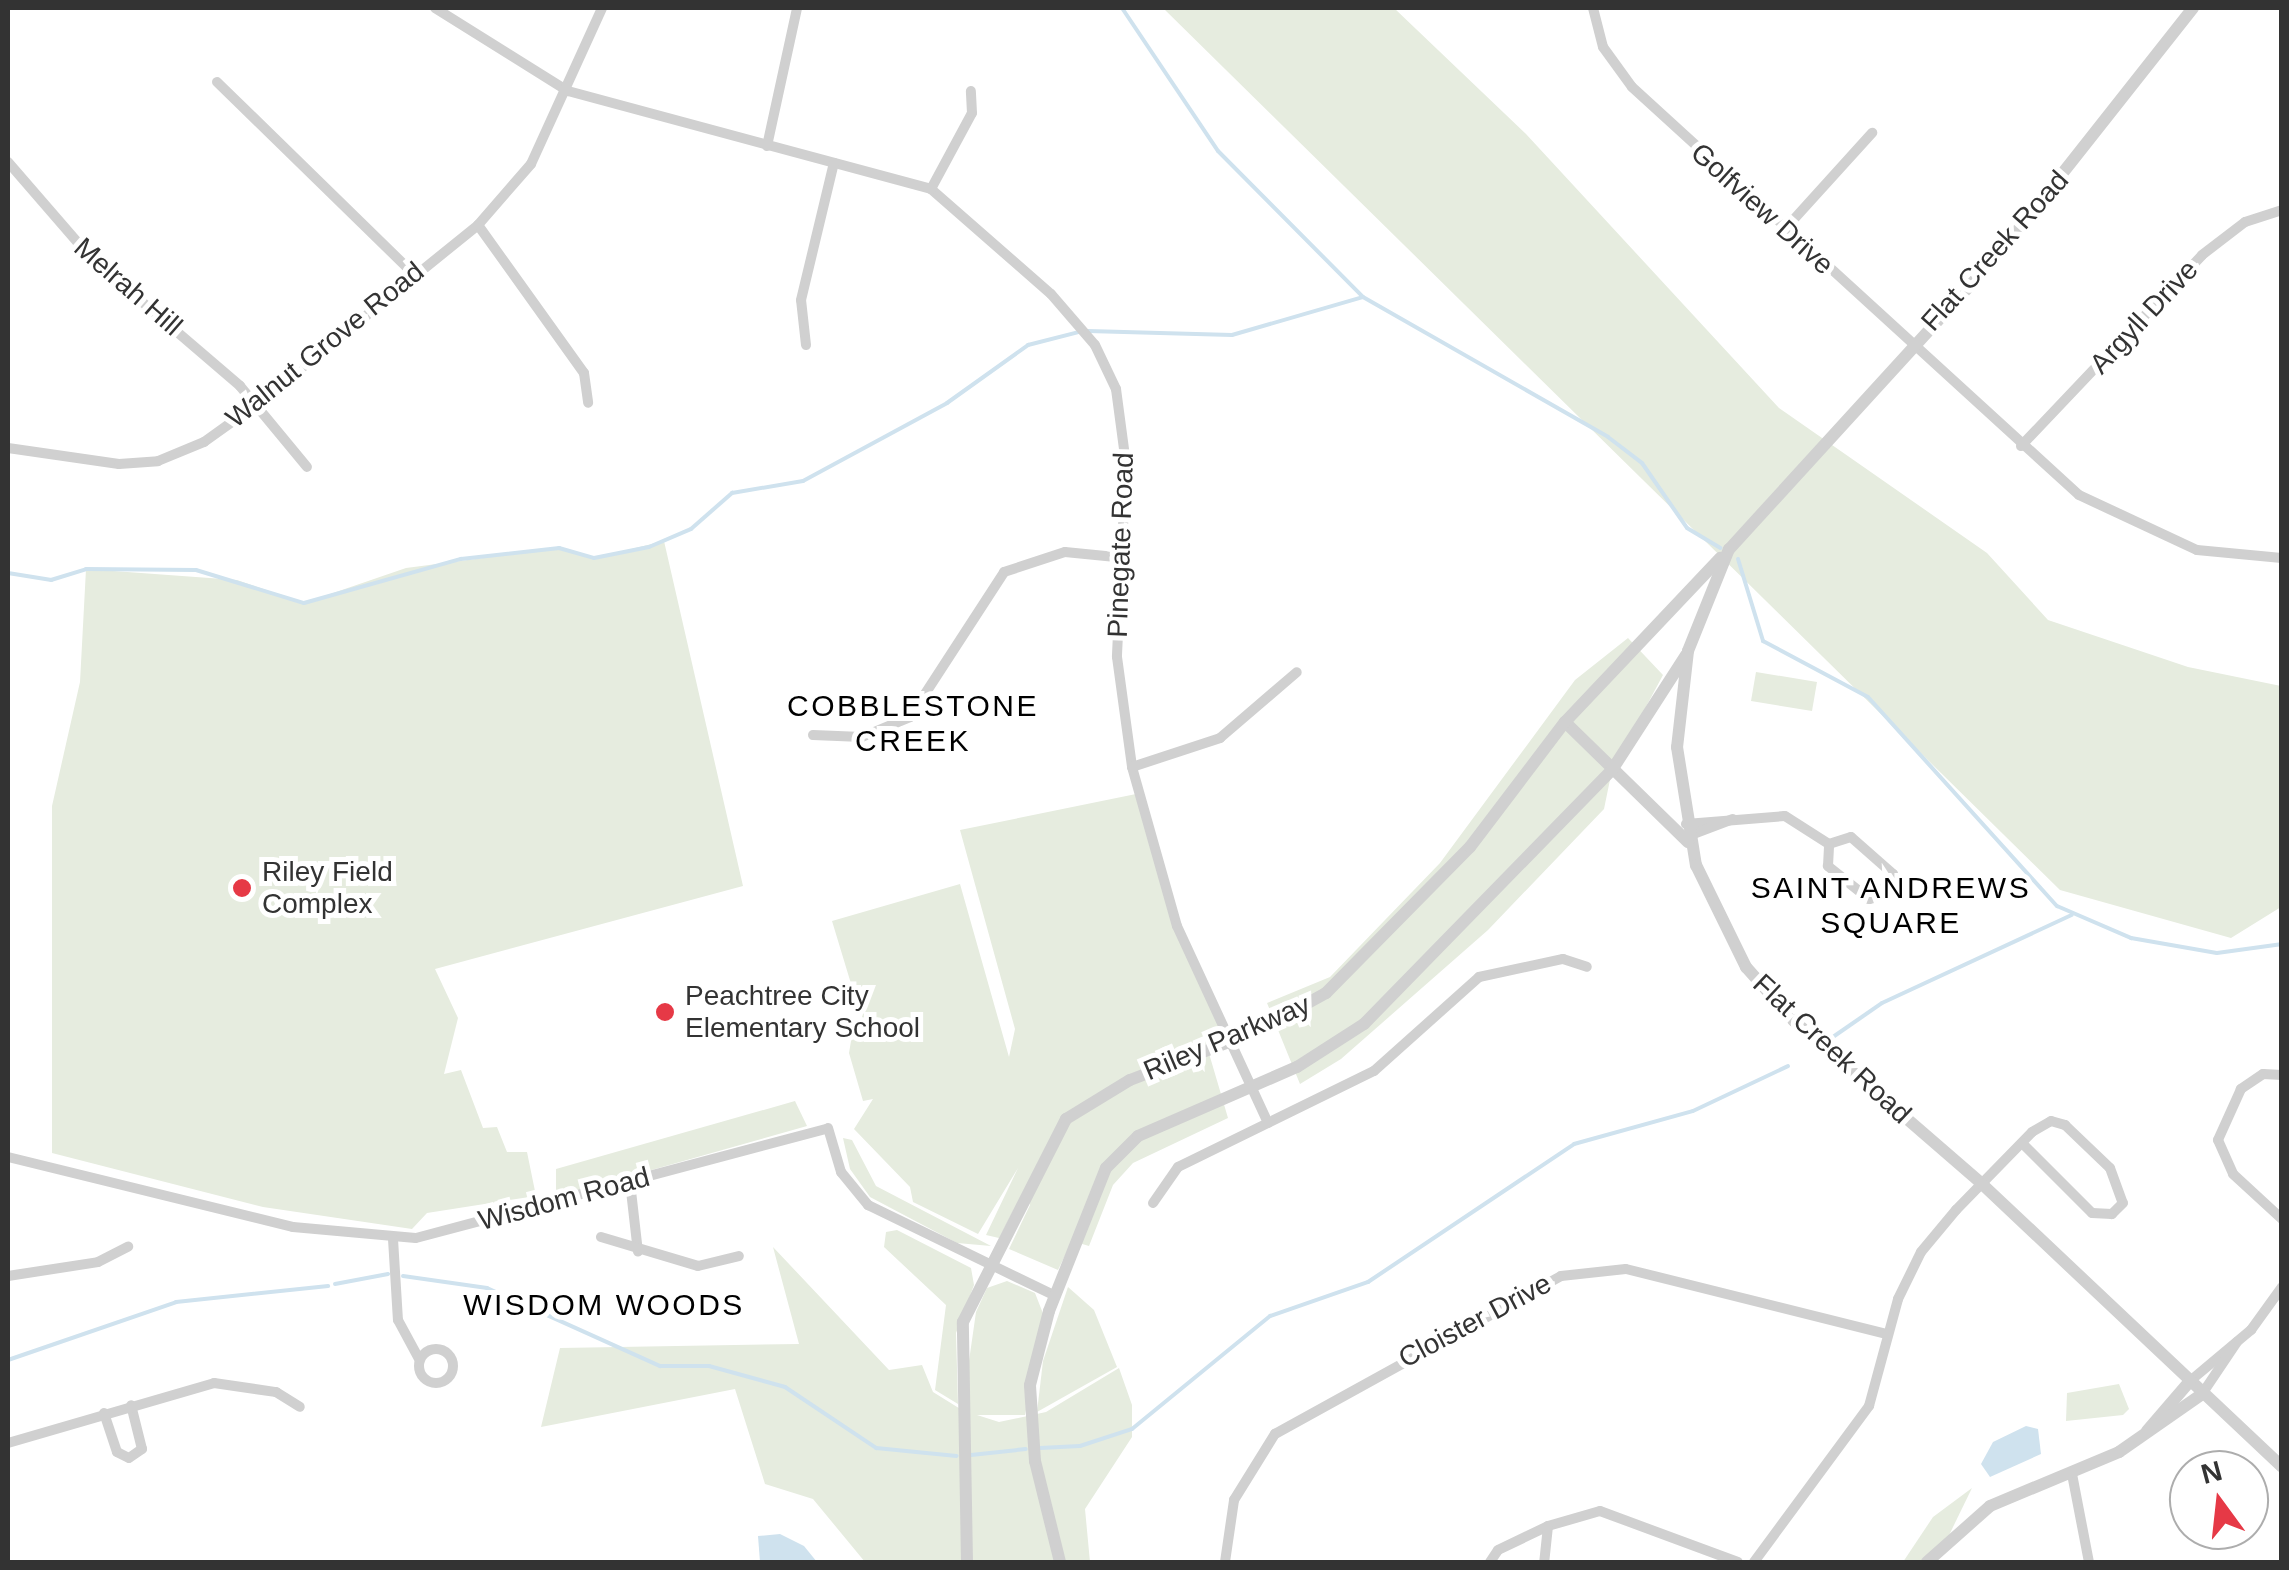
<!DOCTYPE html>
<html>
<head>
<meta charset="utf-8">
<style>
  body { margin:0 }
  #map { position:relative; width:2289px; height:1570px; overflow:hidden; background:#fff; font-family:Arial,sans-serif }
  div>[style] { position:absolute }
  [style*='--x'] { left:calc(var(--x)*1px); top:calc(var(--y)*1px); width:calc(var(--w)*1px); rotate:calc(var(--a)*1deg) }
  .green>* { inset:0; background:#e6ecdf }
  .water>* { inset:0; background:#cfe2ee }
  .stream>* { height:4px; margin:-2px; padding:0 2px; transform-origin:2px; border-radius:2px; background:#cfe2ee }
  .minor>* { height:10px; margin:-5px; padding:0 5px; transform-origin:5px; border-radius:5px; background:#d0d0d0 }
  .minor>.ring { margin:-5px; padding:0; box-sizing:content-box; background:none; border:10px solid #d0d0d0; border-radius:50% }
  .tertiary>* { height:12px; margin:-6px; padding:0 6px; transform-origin:6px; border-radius:6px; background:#d0d0d0 }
  .dots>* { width:28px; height:28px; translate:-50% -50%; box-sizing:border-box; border:5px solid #fff; border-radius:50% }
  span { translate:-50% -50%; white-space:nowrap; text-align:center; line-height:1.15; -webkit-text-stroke:10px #fff; paint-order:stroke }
  .street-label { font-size:28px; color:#333 }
  .poi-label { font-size:28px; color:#333 }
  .left { translate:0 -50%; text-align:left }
  .neighbourhood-label { font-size:30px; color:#000; letter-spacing:2.5px }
  .frame { position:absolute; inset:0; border:10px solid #333; pointer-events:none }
  .north { position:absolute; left:2169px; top:1450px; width:100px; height:100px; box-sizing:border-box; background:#fff; border:2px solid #adadad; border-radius:50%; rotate:345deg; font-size:28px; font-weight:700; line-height:40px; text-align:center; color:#333 }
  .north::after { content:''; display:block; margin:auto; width:35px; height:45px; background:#e63946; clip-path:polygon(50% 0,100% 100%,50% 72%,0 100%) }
</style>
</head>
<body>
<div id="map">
  <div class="green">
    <div style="clip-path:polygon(1163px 8px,1394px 8px,1526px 134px,1779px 408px,1987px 553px,2048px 620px,2188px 667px,2281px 686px,2281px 907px,2231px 938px,2060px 890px)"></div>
    <div style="clip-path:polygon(664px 541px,743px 886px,435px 969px,458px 1018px,444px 1074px,461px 1070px,483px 1128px,497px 1127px,507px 1152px,527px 1152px,536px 1196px,427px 1213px,412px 1229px,263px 1207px,52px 1153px,52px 806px,80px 682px,86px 569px,237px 580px,304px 603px,406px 568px,559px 548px,594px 558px)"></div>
    <div style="clip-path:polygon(1628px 638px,1663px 675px,1612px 770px,1604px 809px,1488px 930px,1341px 1059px,1300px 1084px,1267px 1003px,1330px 977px,1440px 863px,1575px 680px)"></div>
    <div style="clip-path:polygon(1756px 672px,1817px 682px,1812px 711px,1751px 701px)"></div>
    <div style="clip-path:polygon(1136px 794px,1172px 910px,1233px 1040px,1208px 1050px,1228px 1118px,1133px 1163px,1113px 1185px,1089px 1246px,1072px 1241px,1058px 1270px,1009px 1249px,1030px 1205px,1025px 1188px,999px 1238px,986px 1235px,1018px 1168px,978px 1234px,913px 1202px,910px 1187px,854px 1129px,873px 1099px,863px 1101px,849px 1053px,854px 1023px,862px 1020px,832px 921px,960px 884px,1009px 1057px,1015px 1029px,960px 830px)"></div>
    <div style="clip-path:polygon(795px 1101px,807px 1126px,556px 1197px,556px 1169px)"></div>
    <div style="clip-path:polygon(843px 1138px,852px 1140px,876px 1186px,991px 1246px,957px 1243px,870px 1197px,850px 1169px)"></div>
    <div style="clip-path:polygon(897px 1230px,971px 1268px,974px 1285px,956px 1333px,958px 1404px,935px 1390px,946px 1305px,884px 1247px,886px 1232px)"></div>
    <div style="clip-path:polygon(773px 1247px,889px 1370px,922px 1365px,933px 1392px,962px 1410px,976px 1312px,987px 1288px,1007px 1281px,1035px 1293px,1044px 1316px,1025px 1415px,977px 1415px,999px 1422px,1046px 1412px,1119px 1368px,1132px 1405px,1132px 1437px,1085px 1509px,1090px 1562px,865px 1562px,813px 1499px,765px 1484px,735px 1389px,541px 1427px,560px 1348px,799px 1344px)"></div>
    <div style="clip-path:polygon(1068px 1287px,1094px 1310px,1117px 1367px,1037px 1412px,1043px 1361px)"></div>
    <div style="clip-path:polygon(2119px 1384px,2129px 1409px,2123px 1415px,2066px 1421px,2067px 1393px)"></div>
    <div style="clip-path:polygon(1972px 1488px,1936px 1562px,1903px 1562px,1933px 1517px)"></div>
  </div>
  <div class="water">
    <div style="clip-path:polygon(2026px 1426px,2038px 1429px,2041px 1454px,1990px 1477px,1981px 1464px,1993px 1442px)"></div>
    <div style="clip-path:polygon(780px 1534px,804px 1546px,817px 1562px,760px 1562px,758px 1536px)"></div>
  </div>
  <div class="stream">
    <div style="--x:1122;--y:8;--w:172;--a:56.1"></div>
    <div style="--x:1218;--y:151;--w:206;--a:45.2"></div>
    <div style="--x:1363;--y:297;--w:282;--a:29.7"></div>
    <div style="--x:1608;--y:437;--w:43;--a:37.4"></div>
    <div style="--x:1642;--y:463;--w:79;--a:55.3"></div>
    <div style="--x:1687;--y:528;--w:39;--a:31"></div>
    <div style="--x:1088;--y:331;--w:144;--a:1.6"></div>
    <div style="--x:1232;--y:335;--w:136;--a:-16.2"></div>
    <div style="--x:1738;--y:559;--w:86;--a:73"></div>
    <div style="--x:1763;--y:641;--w:119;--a:28.1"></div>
    <div style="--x:1868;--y:697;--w:282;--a:47.9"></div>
    <div style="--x:2057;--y:906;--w:81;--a:23.4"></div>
    <div style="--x:2131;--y:938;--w:87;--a:9.9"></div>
    <div style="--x:2217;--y:953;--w:66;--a:-7.9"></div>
    <div style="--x:8;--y:573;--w:44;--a:9.2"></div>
    <div style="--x:51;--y:580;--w:37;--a:-17"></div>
    <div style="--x:86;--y:569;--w:110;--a:0.5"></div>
    <div style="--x:196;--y:570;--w:113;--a:17"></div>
    <div style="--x:304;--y:603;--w:163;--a:-15.7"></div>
    <div style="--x:461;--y:559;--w:99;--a:-6.4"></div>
    <div style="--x:559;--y:548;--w:36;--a:16"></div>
    <div style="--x:594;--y:558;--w:56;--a:-11.3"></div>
    <div style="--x:649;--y:547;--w:46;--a:-23.2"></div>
    <div style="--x:691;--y:529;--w:55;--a:-41.3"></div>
    <div style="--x:732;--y:493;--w:72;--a:-9.6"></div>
    <div style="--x:803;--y:481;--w:164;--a:-28.4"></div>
    <div style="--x:947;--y:403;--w:100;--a:-35.6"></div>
    <div style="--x:1028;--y:345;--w:53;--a:-14.3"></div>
    <div style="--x:1830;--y:1039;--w:63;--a:-34.7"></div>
    <div style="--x:1882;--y:1003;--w:209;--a:-24.9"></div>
    <div style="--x:403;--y:1276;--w:85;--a:8.1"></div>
    <div style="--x:487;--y:1288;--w:190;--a:24.3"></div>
    <div style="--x:660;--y:1366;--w:49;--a:0"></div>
    <div style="--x:709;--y:1366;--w:79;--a:15.4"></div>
    <div style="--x:785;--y:1387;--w:110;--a:33.8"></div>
    <div style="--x:876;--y:1448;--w:81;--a:5.6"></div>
    <div style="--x:335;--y:1284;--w:54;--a:-10.7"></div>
    <div style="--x:8;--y:1360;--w:178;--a:-19"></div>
    <div style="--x:176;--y:1302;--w:153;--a:-6"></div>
    <div style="--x:1040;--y:1448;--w:40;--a:-2.9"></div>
    <div style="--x:1080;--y:1446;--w:55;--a:-18.1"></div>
    <div style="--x:1132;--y:1429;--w:178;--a:-39.3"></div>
    <div style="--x:1270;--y:1316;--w:104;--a:-19.1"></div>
    <div style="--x:1368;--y:1282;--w:248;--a:-33.8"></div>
    <div style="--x:1574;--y:1144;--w:123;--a:-15.5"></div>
    <div style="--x:1693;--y:1111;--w:105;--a:-25.3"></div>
    <div style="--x:971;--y:1455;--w:55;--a:-6.2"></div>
  </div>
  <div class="minor">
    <div style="--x:435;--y:8;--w:157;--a:32"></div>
    <div style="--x:568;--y:91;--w:376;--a:15.1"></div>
    <div style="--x:931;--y:189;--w:159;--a:41.2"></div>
    <div style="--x:1051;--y:294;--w:67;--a:49.2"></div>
    <div style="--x:1095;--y:345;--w:49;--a:64.5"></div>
    <div style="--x:1116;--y:389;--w:76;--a:82.4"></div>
    <div style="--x:1126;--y:464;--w:193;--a:92.7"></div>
    <div style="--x:1117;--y:657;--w:111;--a:82.2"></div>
    <div style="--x:1132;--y:767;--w:165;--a:74.2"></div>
    <div style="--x:1177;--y:926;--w:217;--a:65.2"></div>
    <div style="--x:1593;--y:8;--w:40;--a:75.6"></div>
    <div style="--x:1603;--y:47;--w:49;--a:54.1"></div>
    <div style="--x:1632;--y:87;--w:605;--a:42.39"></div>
    <div style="--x:2079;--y:495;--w:130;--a:25"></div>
    <div style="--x:2197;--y:550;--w:85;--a:5.4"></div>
    <div style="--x:217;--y:82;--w:274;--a:44.3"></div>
    <div style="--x:767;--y:146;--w:141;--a:-77.7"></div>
    <div style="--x:8;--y:162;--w:128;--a:49.1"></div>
    <div style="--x:92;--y:259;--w:195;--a:40.6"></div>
    <div style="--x:240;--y:386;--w:105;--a:50.4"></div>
    <div style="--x:931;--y:189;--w:86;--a:-61.7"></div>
    <div style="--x:972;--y:113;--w:22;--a:-93"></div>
    <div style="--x:478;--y:225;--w:182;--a:54.4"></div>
    <div style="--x:584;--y:373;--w:30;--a:82"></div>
    <div style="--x:1785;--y:229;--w:130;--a:-47.8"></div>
    <div style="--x:806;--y:345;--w:45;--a:-96.3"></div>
    <div style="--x:801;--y:300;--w:141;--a:-76.5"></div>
    <div style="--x:2021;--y:446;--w:263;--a:-46.5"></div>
    <div style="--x:2202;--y:255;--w:54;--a:-37.5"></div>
    <div style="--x:2245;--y:222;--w:39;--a:-18"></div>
    <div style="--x:8;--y:448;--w:112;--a:8.2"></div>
    <div style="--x:119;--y:464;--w:39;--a:-4"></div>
    <div style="--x:158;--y:461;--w:50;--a:-22.4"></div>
    <div style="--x:204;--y:442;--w:65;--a:-35.6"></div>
    <div style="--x:257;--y:404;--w:284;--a:-39"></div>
    <div style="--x:478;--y:225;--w:81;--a:-49"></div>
    <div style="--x:531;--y:164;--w:171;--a:-65.5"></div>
    <div style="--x:813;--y:735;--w:49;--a:2.3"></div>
    <div style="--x:862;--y:737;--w:52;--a:-22.6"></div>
    <div style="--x:910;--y:717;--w:173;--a:-57"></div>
    <div style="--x:1004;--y:572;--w:64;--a:-18.2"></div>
    <div style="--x:1065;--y:552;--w:61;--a:5.6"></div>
    <div style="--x:1132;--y:767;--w:93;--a:-18.2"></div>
    <div style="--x:1220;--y:738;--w:101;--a:-40.6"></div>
    <div style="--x:1686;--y:824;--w:99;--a:-4.6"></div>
    <div style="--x:1785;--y:816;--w:52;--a:32.5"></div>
    <div style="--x:1688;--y:836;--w:48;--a:-20.7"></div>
    <div style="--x:1851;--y:837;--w:56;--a:41.4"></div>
    <div style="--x:1893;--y:874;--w:27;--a:123"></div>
    <div style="--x:1878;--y:897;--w:9;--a:167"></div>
    <div style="--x:1869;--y:899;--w:53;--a:-141.2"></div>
    <div style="--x:1828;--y:866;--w:22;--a:-87"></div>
    <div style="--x:1829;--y:844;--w:23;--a:-18"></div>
    <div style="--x:2282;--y:1075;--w:19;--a:-177"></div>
    <div style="--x:2263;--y:1074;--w:27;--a:146"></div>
    <div style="--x:2241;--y:1089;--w:56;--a:114.3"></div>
    <div style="--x:2218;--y:1140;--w:37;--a:66"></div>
    <div style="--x:2233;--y:1174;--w:67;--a:42.6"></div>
    <div style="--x:8;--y:1157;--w:293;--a:13.8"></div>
    <div style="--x:293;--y:1227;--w:123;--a:5.1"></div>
    <div style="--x:416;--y:1238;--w:426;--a:-14.9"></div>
    <div style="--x:828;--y:1128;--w:46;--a:73.5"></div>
    <div style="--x:841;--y:1172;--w:43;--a:50.7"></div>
    <div style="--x:868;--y:1205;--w:208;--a:25.9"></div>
    <div style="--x:630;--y:1182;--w:70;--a:83.5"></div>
    <div style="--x:1153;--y:1203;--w:44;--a:-55.2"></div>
    <div style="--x:1178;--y:1167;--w:218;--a:-26.1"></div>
    <div style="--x:1374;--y:1071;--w:141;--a:-41.8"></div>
    <div style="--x:1479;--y:977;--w:86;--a:-12.1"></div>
    <div style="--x:1563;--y:959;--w:25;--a:18"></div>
    <div style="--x:601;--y:1237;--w:101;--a:16.6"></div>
    <div style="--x:698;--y:1266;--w:42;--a:-13.7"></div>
    <div style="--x:393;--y:1239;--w:81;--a:86.5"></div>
    <div style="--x:398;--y:1320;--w:44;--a:61.7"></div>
    <div style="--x:8;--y:1276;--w:91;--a:-8.8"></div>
    <div style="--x:98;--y:1262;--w:34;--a:-27"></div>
    <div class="ring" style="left:419px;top:1349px;width:24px;height:24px"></div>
    <div style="--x:2190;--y:1381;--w:80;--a:-39.9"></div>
    <div style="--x:2251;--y:1330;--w:53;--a:-54.2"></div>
    <div style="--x:2202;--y:1394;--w:63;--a:-56.1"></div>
    <div style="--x:104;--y:1413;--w:41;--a:71.6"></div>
    <div style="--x:117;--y:1452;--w:13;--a:27"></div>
    <div style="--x:129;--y:1458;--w:16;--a:-35"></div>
    <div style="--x:142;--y:1449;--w:45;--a:-104"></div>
    <div style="--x:8;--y:1443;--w:215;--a:-16.2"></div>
    <div style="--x:214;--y:1383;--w:63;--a:8.3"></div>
    <div style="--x:276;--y:1392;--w:28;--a:32"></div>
    <div style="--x:2072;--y:1474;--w:90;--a:79.1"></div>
    <div style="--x:1548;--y:1526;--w:54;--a:-16.1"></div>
    <div style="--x:1600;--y:1511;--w:147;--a:20.3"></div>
    <div style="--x:1225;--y:1562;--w:63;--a:-81.7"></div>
    <div style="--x:1234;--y:1500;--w:78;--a:-58.2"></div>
    <div style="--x:1275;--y:1434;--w:327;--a:-28.9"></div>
    <div style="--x:1561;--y:1276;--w:65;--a:-6.1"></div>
    <div style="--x:1626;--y:1269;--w:269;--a:14"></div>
    <div style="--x:1490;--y:1562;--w:14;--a:-56"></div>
    <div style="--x:1498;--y:1550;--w:55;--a:-25.6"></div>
    <div style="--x:1548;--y:1526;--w:36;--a:96"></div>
    <div style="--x:1754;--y:1562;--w:194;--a:-53.6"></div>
    <div style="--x:1869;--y:1406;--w:111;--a:-74.8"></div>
    <div style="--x:1898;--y:1299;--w:52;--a:-63.9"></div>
    <div style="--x:1921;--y:1252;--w:55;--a:-50.2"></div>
    <div style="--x:1956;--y:1210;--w:109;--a:-45.7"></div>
    <div style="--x:2032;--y:1132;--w:22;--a:-30"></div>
    <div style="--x:2051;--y:1121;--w:15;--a:16"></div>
    <div style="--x:2065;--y:1125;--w:62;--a:43.7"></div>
    <div style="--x:2110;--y:1168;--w:37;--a:70"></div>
    <div style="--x:2123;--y:1203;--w:16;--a:135"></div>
    <div style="--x:2112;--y:1214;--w:20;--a:-177"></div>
    <div style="--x:2092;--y:1213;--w:99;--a:-135"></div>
  </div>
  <div class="tertiary">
    <div style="--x:2193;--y:8;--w:318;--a:128.3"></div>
    <div style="--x:1996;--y:257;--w:396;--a:132.4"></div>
    <div style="--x:1729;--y:549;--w:110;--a:111.9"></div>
    <div style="--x:1688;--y:651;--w:97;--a:96.5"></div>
    <div style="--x:1677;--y:747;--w:120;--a:80.9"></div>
    <div style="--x:1696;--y:865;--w:114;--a:63.9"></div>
    <div style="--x:1746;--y:967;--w:72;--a:48.4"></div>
    <div style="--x:1794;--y:1021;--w:249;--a:40.9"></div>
    <div style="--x:1982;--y:1184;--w:412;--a:43.3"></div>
    <div style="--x:1565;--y:722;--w:172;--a:44.3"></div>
    <div style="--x:2147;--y:1431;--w:66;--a:-49.3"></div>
    <div style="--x:967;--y:1562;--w:240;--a:-91"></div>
    <div style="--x:963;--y:1322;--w:228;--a:-63.1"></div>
    <div style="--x:1066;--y:1119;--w:75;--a:-31.4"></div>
    <div style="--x:1130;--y:1080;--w:134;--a:-21"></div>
    <div style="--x:1255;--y:1032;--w:81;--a:-28.8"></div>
    <div style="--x:1326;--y:993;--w:205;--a:-45.4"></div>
    <div style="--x:1470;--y:847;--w:157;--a:-52.8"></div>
    <div style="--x:1565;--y:722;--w:226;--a:-46.6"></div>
    <div style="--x:1060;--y:1562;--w:104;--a:-103.9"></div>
    <div style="--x:1035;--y:1461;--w:76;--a:-93.8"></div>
    <div style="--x:1030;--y:1385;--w:76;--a:-75.6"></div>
    <div style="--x:1049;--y:1311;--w:154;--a:-68.3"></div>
    <div style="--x:1106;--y:1168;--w:45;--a:-45"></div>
    <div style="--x:1138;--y:1136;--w:173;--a:-23.5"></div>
    <div style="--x:1297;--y:1067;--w:80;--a:-32.7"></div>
    <div style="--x:1364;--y:1024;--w:355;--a:-45.7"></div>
    <div style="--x:1612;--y:770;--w:137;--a:-57.2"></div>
    <div style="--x:1927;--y:1562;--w:84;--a:-41.6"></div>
    <div style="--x:1990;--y:1506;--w:140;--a:-22.7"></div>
    <div style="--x:2119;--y:1452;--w:101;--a:-34.9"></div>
  </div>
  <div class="dots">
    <div style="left:242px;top:888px;background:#e63946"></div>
    <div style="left:665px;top:1012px;background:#e63946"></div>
  </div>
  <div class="street-label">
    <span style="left:1762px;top:209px;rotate:42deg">Golfview Drive</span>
    <span style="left:1995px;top:251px;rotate:-48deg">Flat Creek Road</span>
    <span style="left:128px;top:287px;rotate:41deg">Melrah Hill</span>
    <span style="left:2144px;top:317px;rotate:-47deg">Argyll Drive</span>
    <span style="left:325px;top:345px;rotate:-39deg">Walnut Grove Road</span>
    <span style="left:1121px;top:545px;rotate:-88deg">Pinegate Road</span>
    <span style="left:1227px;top:1038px;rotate:-23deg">Riley Parkway</span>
    <span style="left:1832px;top:1049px;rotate:43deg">Flat Creek Road</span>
    <span style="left:564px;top:1199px;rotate:-15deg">Wisdom Road</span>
    <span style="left:1475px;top:1321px;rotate:-28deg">Cloister Drive</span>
  </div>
  <div class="poi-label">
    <span class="left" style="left:262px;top:888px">Riley Field<br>Complex</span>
    <span class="left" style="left:685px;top:1012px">Peachtree City<br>Elementary School</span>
  </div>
  <div class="neighbourhood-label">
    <span style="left:913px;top:723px">COBBLESTONE<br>CREEK</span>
    <span style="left:1891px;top:905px">SAINT ANDREWS<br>SQUARE</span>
    <span style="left:604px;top:1305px">WISDOM WOODS</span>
  </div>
  <div class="frame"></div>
  <div class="north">N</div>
</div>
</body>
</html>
